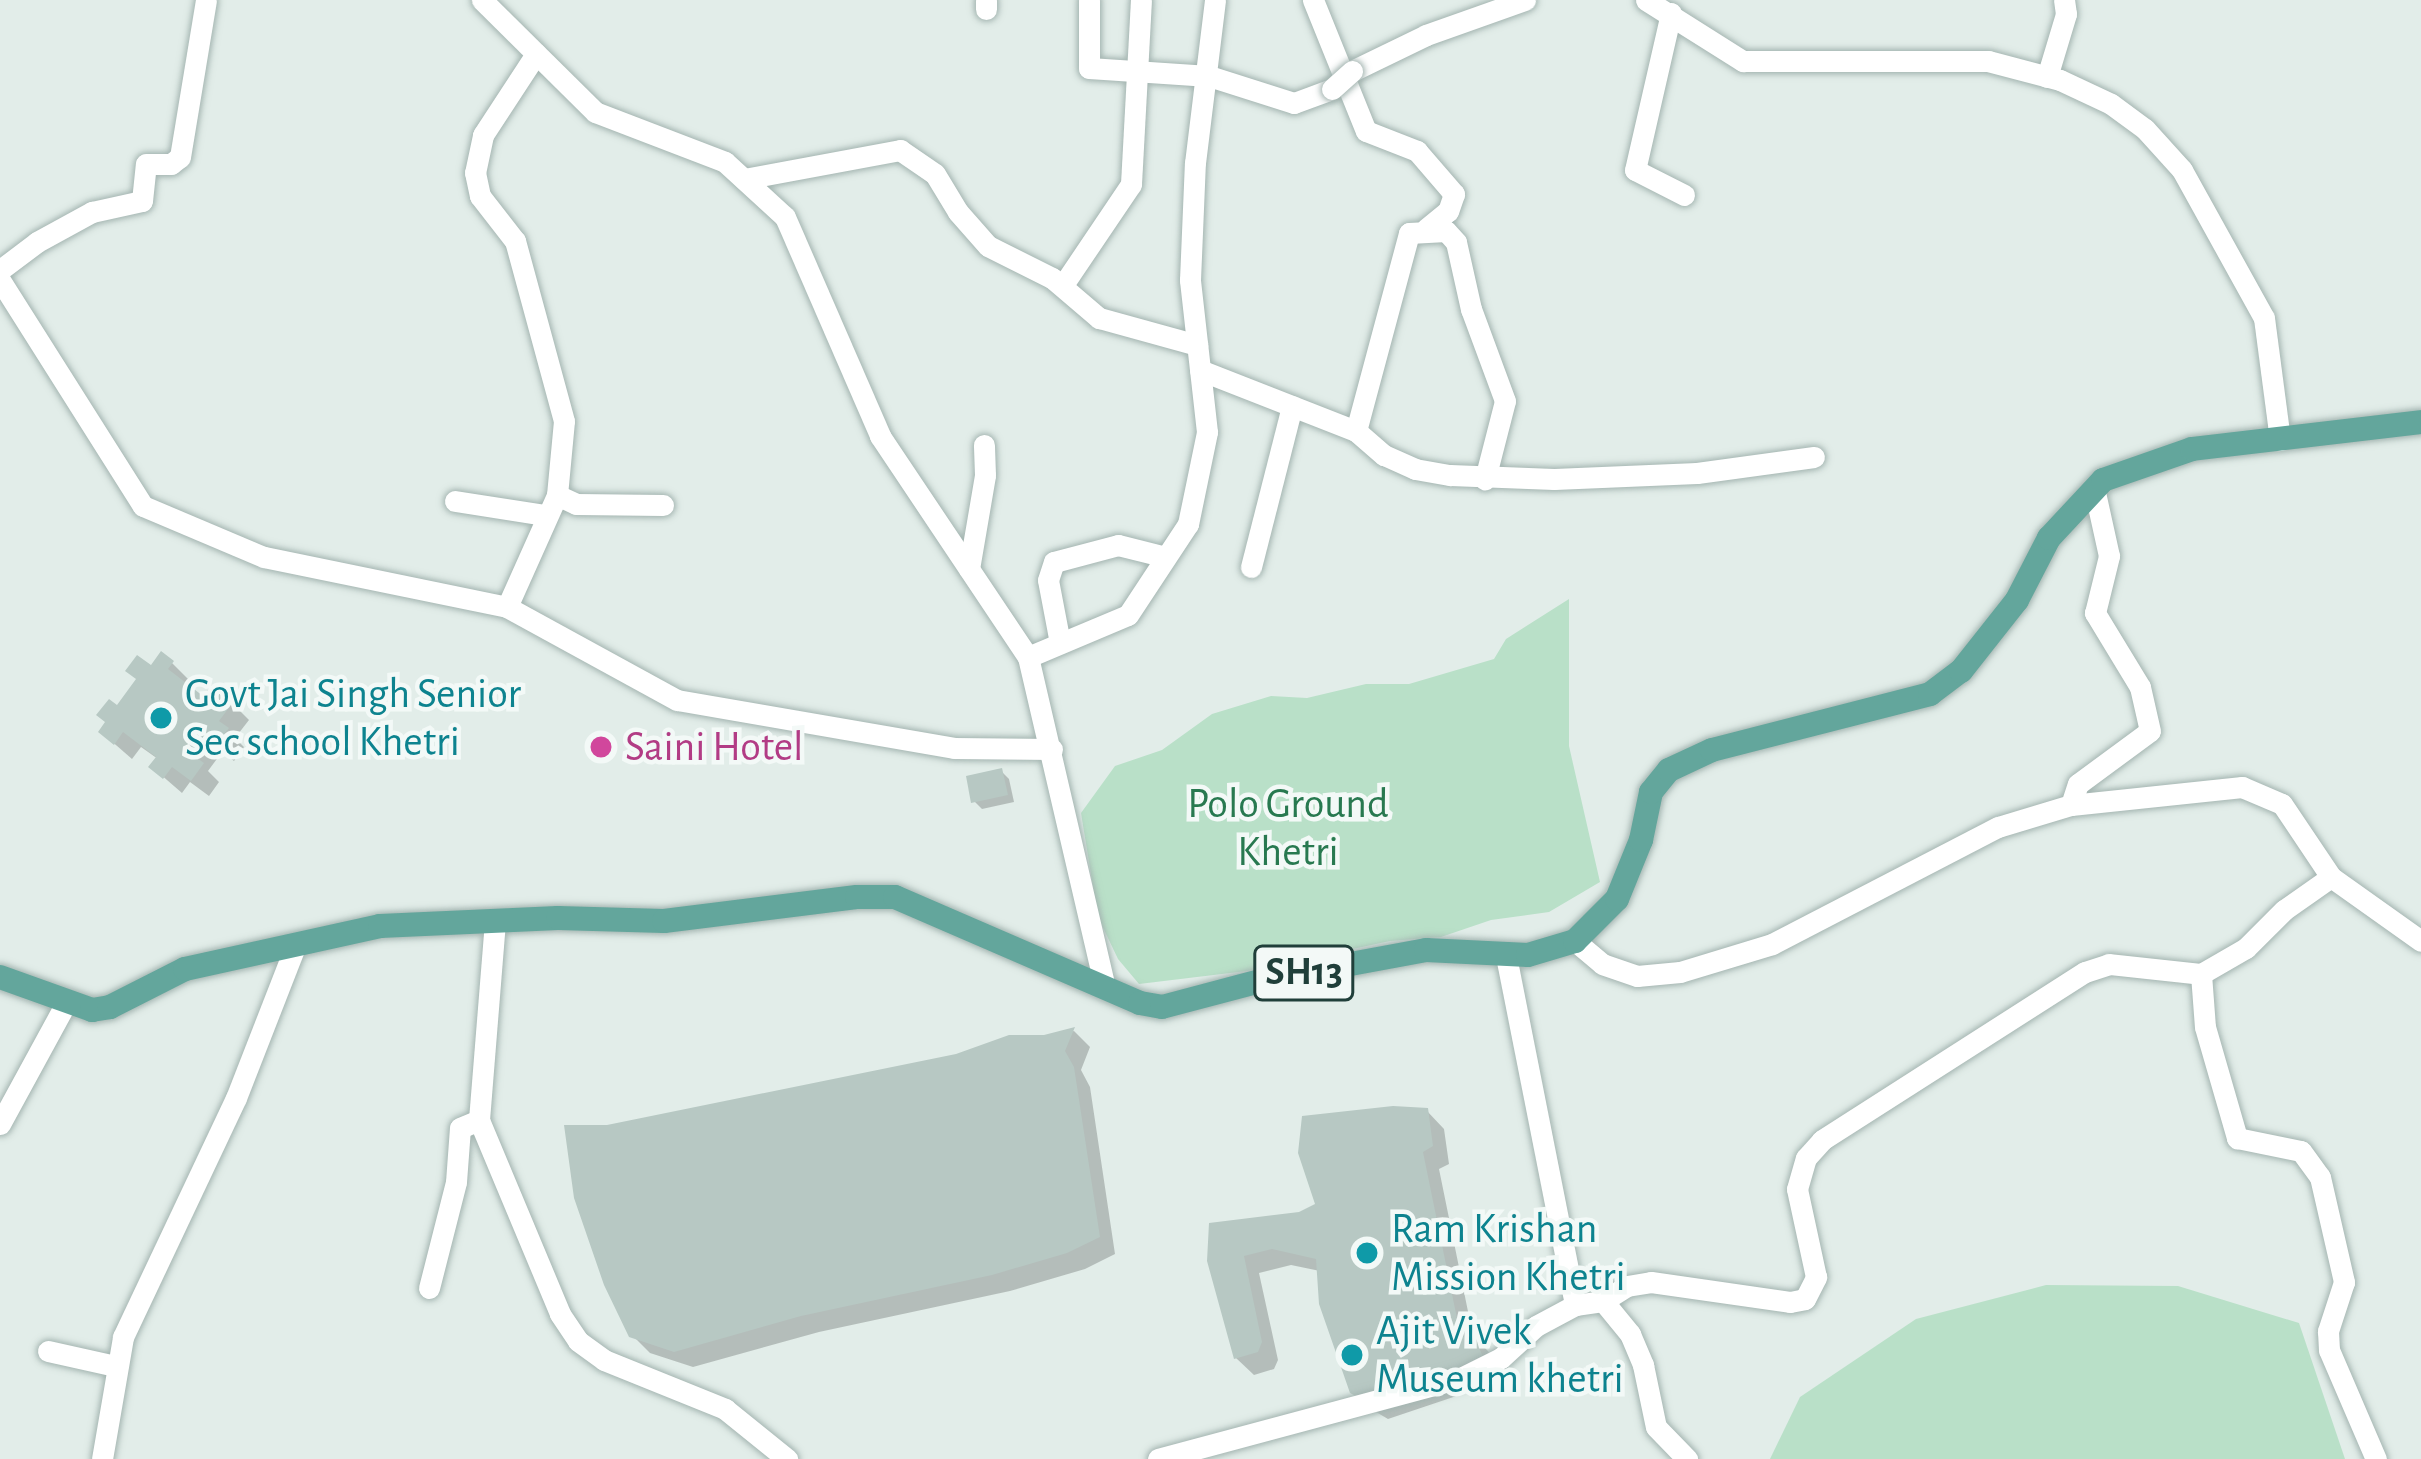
<!DOCTYPE html>
<html>
<head>
<meta charset="utf-8">
<style>
  body { margin:0 }
  #map { position:relative; width:2421px; height:1459px; overflow:hidden; background:#e2ede9; font-family:"Alegreya Sans",sans-serif }
  div>[style] { position:absolute }
  [style*='--x'] { left:calc(var(--x)*1px); top:calc(var(--y)*1px); width:calc(var(--w)*1px); rotate:calc(var(--a)*1deg) }
  .green>* { inset:0; background:#b9e0c8 }
  .shadow>* { inset:0; background:#0003 }
  .building>* { inset:0; background:#b7c8c3 }
  .roads { filter:drop-shadow(0 0 3px #a4b5b1) drop-shadow(0 0 3px #a4b5b1) }
  .minor>* { height:21px; margin:-10.5px; padding:0 10.5px; transform-origin:10.5px; border-radius:10.5px; background:#fff }
  .major>* { height:24px; margin:-12px; padding:0 12px; transform-origin:12px; border-radius:12px; background:#63a69c }
  .bridges { filter:drop-shadow(0 0 3px #a4b5b1) drop-shadow(0 0 3px #a4b5b1) }
  .minor-bridge>* { height:21px; margin:-10.5px; padding:0 10.5px; transform-origin:10.5px; border-radius:10.5px; background:#fff }
  .dots>* { width:33px; height:33px; translate:-50% -50%; box-sizing:border-box; border:6px solid #f3f9f7; border-radius:50% }
  span { translate:-50% -50%; white-space:nowrap; text-align:center; line-height:1.15; -webkit-text-stroke:9px #f3f9f7; paint-order:stroke }
  .shield-label span { padding:3px 9px; background:#f3f9f7; border:3px solid; border-radius:9px; -webkit-text-stroke-width:0 }
  .shield-label { font-size:39px; color:#203f3a; font-weight:700 }
  .culture-label { font-size:42px; color:#0d838f }
  .left { translate:0 -50%; text-align:left }
  .hotel-label { font-size:42px; color:#b23c85 }
  .park-label { font-size:42px; color:#287950 }
</style>
</head>
<body>
<div id="map">
  <div class="green">
    <div style="clip-path:polygon(1569px 599px,1569px 746px,1600px 882px,1549px 912px,1491px 920px,1441px 937px,1390px 941px,1255px 970px,1139px 984px,1118px 959px,1098px 917px,1081px 813px,1115px 766px,1162px 750px,1212px 714px,1271px 696px,1307px 698px,1366px 684px,1409px 684px,1494px 659px,1506px 639px)"></div>
    <div style="clip-path:polygon(2046px 1285px,2178px 1286px,2299px 1323px,2345px 1459px,1770px 1459px,1800px 1397px,1916px 1319px)"></div>
  </div>
  <div class="shadow">
    <div style="clip-path:polygon(172px 663px,189px 680px,185px 686px,204px 700px,232px 703px,249px 720px,235px 738px,244px 747px,234px 761px,222px 752px,208px 771px,219px 782px,209px 796px,190px 782px,182px 793px,152px 767px,158px 759px,141px 747px,132px 759px,101px 732px,151px 669px)"></div>
    <div style="clip-path:polygon(1001px 771px,1009px 779px,1014px 802px,982px 809px,974px 801px)"></div>
    <div style="clip-path:polygon(1074px 1031px,1090px 1047px,1081px 1070px,1090px 1087px,1115px 1254px,1085px 1269px,1010px 1291px,819px 1332px,693px 1367px,650px 1353px,632px 1335px,1044px 1038px)"></div>
    <div style="clip-path:polygon(1427px 1111px,1444px 1129px,1449px 1164px,1439px 1169px,1473px 1336px,1488px 1351px,1501px 1381px,1388px 1419px,1371px 1409px,1320px 1271px,1291px 1265px,1259px 1273px,1278px 1360px,1274px 1369px,1254px 1375px,1236px 1358px,1210px 1260px,1318px 1206px)"></div>
  </div>
  <div class="building">
    <div style="clip-path:polygon(161px 651px,174px 661px,168px 669px,203px 696px,212px 685px,234px 701px,219px 721px,229px 728px,215px 746px,204px 737px,191px 754px,204px 763px,191px 781px,172px 767px,163px 779px,148px 767px,156px 757px,123px 732px,114px 745px,98px 732px,105px 722px,96px 715px,109px 699px,117px 705px,136px 679px,125px 671px,137px 655px,151px 665px)"></div>
    <div style="clip-path:polygon(1002px 768px,1008px 795px,971px 803px,966px 776px)"></div>
    <div style="clip-path:polygon(1075px 1027px,1065px 1051px,1074px 1067px,1100px 1237px,1067px 1253px,992px 1275px,801px 1316px,674px 1352px,629px 1337px,604px 1285px,574px 1198px,564px 1125px,607px 1125px,956px 1054px,1009px 1035px,1044px 1035px)"></div>
    <div style="clip-path:polygon(1393px 1106px,1428px 1108px,1433px 1146px,1423px 1152px,1461px 1338px,1472px 1331px,1486px 1364px,1369px 1403px,1350px 1393px,1319px 1304px,1316px 1259px,1272px 1249px,1244px 1256px,1262px 1342px,1258px 1352px,1234px 1359px,1207px 1261px,1209px 1223px,1299px 1212px,1315px 1204px,1298px 1153px,1302px 1116px)"></div>
  </div>
  <div class="roads">
    <div class="minor">
      <div style="--x:482;--y:0;--w:159;--a:44.7"></div>
      <div style="--x:595;--y:112;--w:139;--a:21"></div>
      <div style="--x:725;--y:162;--w:81;--a:42.5"></div>
      <div style="--x:785;--y:217;--w:239;--a:66.5"></div>
      <div style="--x:880;--y:436;--w:266;--a:56.2"></div>
      <div style="--x:1028;--y:657;--w:340;--a:76.9"></div>
      <div style="--x:1089;--y:0;--w:68;--a:90"></div>
      <div style="--x:1089;--y:68;--w:120;--a:3.8"></div>
      <div style="--x:1209;--y:76;--w:89;--a:17.6"></div>
      <div style="--x:1294;--y:103;--w:40;--a:-20.2"></div>
      <div style="--x:1313;--y:0;--w:141;--a:68"></div>
      <div style="--x:1366;--y:131;--w:55;--a:21.4"></div>
      <div style="--x:1417;--y:151;--w:57;--a:49.3"></div>
      <div style="--x:1454;--y:194;--w:18;--a:109"></div>
      <div style="--x:1448;--y:211;--w:28;--a:141"></div>
      <div style="--x:1646;--y:0;--w:115;--a:32.2"></div>
      <div style="--x:1743;--y:61;--w:245;--a:0"></div>
      <div style="--x:1988;--y:61;--w:74;--a:14.8"></div>
      <div style="--x:2060;--y:80;--w:56;--a:25.2"></div>
      <div style="--x:2111;--y:104;--w:42;--a:36.3"></div>
      <div style="--x:2145;--y:129;--w:55;--a:47.9"></div>
      <div style="--x:2182;--y:170;--w:169;--a:61"></div>
      <div style="--x:2264;--y:318;--w:123;--a:82.5"></div>
      <div style="--x:986;--y:9;--w:9;--a:-90"></div>
      <div style="--x:1671;--y:13;--w:161;--a:102.9"></div>
      <div style="--x:1635;--y:170;--w:55;--a:27"></div>
      <div style="--x:1352;--y:71;--w:82;--a:-25.9"></div>
      <div style="--x:1426;--y:35;--w:105;--a:-19.5"></div>
      <div style="--x:2047;--y:77;--w:66;--a:-73.2"></div>
      <div style="--x:2066;--y:14;--w:14;--a:-98"></div>
      <div style="--x:744;--y:179;--w:159;--a:-10.5"></div>
      <div style="--x:900;--y:150;--w:42;--a:34.4"></div>
      <div style="--x:935;--y:174;--w:44;--a:58.8"></div>
      <div style="--x:958;--y:212;--w:45;--a:48.6"></div>
      <div style="--x:988;--y:246;--w:72;--a:26.6"></div>
      <div style="--x:1052;--y:278;--w:62;--a:40.4"></div>
      <div style="--x:1099;--y:318;--w:102;--a:15.4"></div>
      <div style="--x:0;--y:270;--w:46;--a:-37.1"></div>
      <div style="--x:37;--y:242;--w:63;--a:-28.6"></div>
      <div style="--x:92;--y:212;--w:51;--a:-12.4"></div>
      <div style="--x:142;--y:201;--w:37;--a:-84"></div>
      <div style="--x:146;--y:164;--w:25;--a:0"></div>
      <div style="--x:171;--y:164;--w:11;--a:-38"></div>
      <div style="--x:180;--y:157;--w:159;--a:-80.6"></div>
      <div style="--x:0;--y:280;--w:267;--a:57.7"></div>
      <div style="--x:143;--y:506;--w:131;--a:22.9"></div>
      <div style="--x:264;--y:557;--w:248;--a:11.6"></div>
      <div style="--x:507;--y:607;--w:194;--a:28.7"></div>
      <div style="--x:677;--y:700;--w:281;--a:9.8"></div>
      <div style="--x:954;--y:748;--w:98;--a:0.6"></div>
      <div style="--x:1063;--y:285;--w:122;--a:-56"></div>
      <div style="--x:1131;--y:184;--w:184;--a:-86.9"></div>
      <div style="--x:1200;--y:370;--w:168;--a:21.4"></div>
      <div style="--x:1356;--y:431;--w:37;--a:41"></div>
      <div style="--x:1384;--y:455;--w:34;--a:24"></div>
      <div style="--x:1415;--y:469;--w:36;--a:10"></div>
      <div style="--x:1450;--y:475;--w:104;--a:2.2"></div>
      <div style="--x:1554;--y:479;--w:143;--a:-2.4"></div>
      <div style="--x:1697;--y:473;--w:118;--a:-7.8"></div>
      <div style="--x:1356;--y:431;--w:205;--a:-75"></div>
      <div style="--x:1409;--y:233;--w:37;--a:-3"></div>
      <div style="--x:1446;--y:231;--w:15;--a:48"></div>
      <div style="--x:1456;--y:242;--w:69;--a:77.4"></div>
      <div style="--x:1471;--y:309;--w:98;--a:69.7"></div>
      <div style="--x:1505;--y:401;--w:81;--a:104.4"></div>
      <div style="--x:557;--y:495;--w:21;--a:25"></div>
      <div style="--x:576;--y:504;--w:87;--a:0.7"></div>
      <div style="--x:455;--y:501;--w:90;--a:8.9"></div>
      <div style="--x:1251;--y:567;--w:166;--a:-75.7"></div>
      <div style="--x:969;--y:569;--w:95;--a:-80.3"></div>
      <div style="--x:985;--y:475;--w:30;--a:-92"></div>
      <div style="--x:507;--y:607;--w:123;--a:-65.9"></div>
      <div style="--x:557;--y:495;--w:74;--a:-84.6"></div>
      <div style="--x:564;--y:421;--w:187;--a:-105.2"></div>
      <div style="--x:515;--y:241;--w:57;--a:-127.9"></div>
      <div style="--x:480;--y:196;--w:24;--a:-102"></div>
      <div style="--x:475;--y:173;--w:39;--a:-78"></div>
      <div style="--x:483;--y:135;--w:97;--a:-56.8"></div>
      <div style="--x:1060;--y:643;--w:64;--a:-100.8"></div>
      <div style="--x:1048;--y:580;--w:19;--a:-72"></div>
      <div style="--x:1054;--y:562;--w:66;--a:-14.9"></div>
      <div style="--x:1118;--y:545;--w:49;--a:14"></div>
      <div style="--x:1028;--y:657;--w:108;--a:-22.8"></div>
      <div style="--x:1128;--y:615;--w:109;--a:-56.6"></div>
      <div style="--x:1188;--y:524;--w:94;--a:-78.3"></div>
      <div style="--x:1207;--y:432;--w:153;--a:-96.4"></div>
      <div style="--x:1190;--y:280;--w:117;--a:-87.6"></div>
      <div style="--x:1195;--y:163;--w:164;--a:-83"></div>
      <div style="--x:2071;--y:805;--w:22;--a:-72"></div>
      <div style="--x:2078;--y:784;--w:89;--a:-36.4"></div>
      <div style="--x:2150;--y:731;--w:45;--a:-102.8"></div>
      <div style="--x:2140;--y:687;--w:87;--a:-121.3"></div>
      <div style="--x:2095;--y:613;--w:59;--a:-76.2"></div>
      <div style="--x:2109;--y:556;--w:70;--a:-102.4"></div>
      <div style="--x:2331;--y:877;--w:57;--a:144.9"></div>
      <div style="--x:2284;--y:910;--w:54;--a:135"></div>
      <div style="--x:2246;--y:948;--w:52;--a:150"></div>
      <div style="--x:2201;--y:974;--w:53;--a:85.7"></div>
      <div style="--x:2205;--y:1027;--w:116;--a:73.9"></div>
      <div style="--x:2237;--y:1138;--w:65;--a:11.5"></div>
      <div style="--x:2301;--y:1151;--w:32;--a:54"></div>
      <div style="--x:2320;--y:1177;--w:108;--a:77.1"></div>
      <div style="--x:2344;--y:1282;--w:52;--a:108.1"></div>
      <div style="--x:2328;--y:1331;--w:19;--a:87"></div>
      <div style="--x:2329;--y:1350;--w:119;--a:66.7"></div>
      <div style="--x:495;--y:921;--w:200;--a:94.6"></div>
      <div style="--x:479;--y:1120;--w:210;--a:67.3"></div>
      <div style="--x:560;--y:1314;--w:32;--a:56"></div>
      <div style="--x:578;--y:1341;--w:32;--a:36"></div>
      <div style="--x:604;--y:1360;--w:131;--a:22"></div>
      <div style="--x:725;--y:1409;--w:80;--a:38.9"></div>
      <div style="--x:1575;--y:941;--w:35;--a:40"></div>
      <div style="--x:1602;--y:964;--w:37;--a:19"></div>
      <div style="--x:1637;--y:976;--w:43;--a:-5.3"></div>
      <div style="--x:1680;--y:972;--w:96;--a:-16.9"></div>
      <div style="--x:1772;--y:944;--w:254;--a:-27.4"></div>
      <div style="--x:1998;--y:827;--w:76;--a:-16.8"></div>
      <div style="--x:2071;--y:805;--w:172;--a:-6"></div>
      <div style="--x:2242;--y:787;--w:43;--a:23"></div>
      <div style="--x:2282;--y:804;--w:88;--a:56.1"></div>
      <div style="--x:2331;--y:877;--w:110;--a:35.4"></div>
      <div style="--x:1506;--y:956;--w:356;--a:78.8"></div>
      <div style="--x:0;--y:1124;--w:140;--a:-61.4"></div>
      <div style="--x:429;--y:1288;--w:109;--a:-75.7"></div>
      <div style="--x:456;--y:1182;--w:54;--a:-85.8"></div>
      <div style="--x:460;--y:1128;--w:21;--a:-23"></div>
      <div style="--x:1603;--y:1301;--w:28;--a:-32"></div>
      <div style="--x:1627;--y:1286;--w:24;--a:-9"></div>
      <div style="--x:1651;--y:1282;--w:140;--a:8.2"></div>
      <div style="--x:1790;--y:1302;--w:15;--a:-11"></div>
      <div style="--x:1805;--y:1299;--w:25;--a:-63"></div>
      <div style="--x:1816;--y:1277;--w:90;--a:-102.2"></div>
      <div style="--x:1797;--y:1189;--w:32;--a:-74"></div>
      <div style="--x:1806;--y:1158;--w:24;--a:-48"></div>
      <div style="--x:1822;--y:1140;--w:312;--a:-32.6"></div>
      <div style="--x:2085;--y:972;--w:25;--a:-18"></div>
      <div style="--x:2109;--y:964;--w:93;--a:6.2"></div>
      <div style="--x:48;--y:1351;--w:69;--a:12.6"></div>
      <div style="--x:102;--y:1459;--w:124;--a:-80.2"></div>
      <div style="--x:123;--y:1337;--w:264;--a:-64.7"></div>
      <div style="--x:236;--y:1098;--w:165;--a:-68.7"></div>
      <div style="--x:1158;--y:1459;--w:316;--a:-15"></div>
      <div style="--x:1463;--y:1377;--w:42;--a:-26.6"></div>
      <div style="--x:1501;--y:1358;--w:47;--a:-42.4"></div>
      <div style="--x:1536;--y:1326;--w:44;--a:-28.3"></div>
      <div style="--x:1575;--y:1305;--w:28;--a:-8"></div>
      <div style="--x:1603;--y:1301;--w:43;--a:50.7"></div>
      <div style="--x:1630;--y:1334;--w:34;--a:67"></div>
      <div style="--x:1643;--y:1365;--w:63;--a:78.2"></div>
      <div style="--x:1656;--y:1427;--w:45;--a:45.9"></div>
    </div>
    <div class="major">
      <div style="--x:0;--y:977;--w:98;--a:19.7"></div>
      <div style="--x:92;--y:1010;--w:18;--a:-9"></div>
      <div style="--x:110;--y:1007;--w:84;--a:-26.9"></div>
      <div style="--x:185;--y:969;--w:200;--a:-12.4"></div>
      <div style="--x:380;--y:926;--w:178;--a:-2.6"></div>
      <div style="--x:558;--y:918;--w:106;--a:1.6"></div>
      <div style="--x:664;--y:921;--w:194;--a:-7.1"></div>
      <div style="--x:857;--y:897;--w:38;--a:0"></div>
      <div style="--x:895;--y:897;--w:267;--a:23.4"></div>
      <div style="--x:1140;--y:1003;--w:22;--a:10"></div>
      <div style="--x:1162;--y:1007;--w:106;--a:-14.8"></div>
      <div style="--x:1264;--y:980;--w:165;--a:-10.5"></div>
      <div style="--x:1426;--y:950;--w:102;--a:2.8"></div>
      <div style="--x:1528;--y:955;--w:49;--a:-16.6"></div>
      <div style="--x:1575;--y:941;--w:59;--a:-45"></div>
      <div style="--x:1617;--y:899;--w:64;--a:-67.9"></div>
      <div style="--x:1641;--y:840;--w:49;--a:-78.2"></div>
      <div style="--x:1651;--y:792;--w:28;--a:-51"></div>
      <div style="--x:1669;--y:770;--w:47;--a:-24.9"></div>
      <div style="--x:1712;--y:750;--w:225;--a:-14.4"></div>
      <div style="--x:1930;--y:694;--w:39;--a:-37"></div>
      <div style="--x:1961;--y:671;--w:90;--a:-51.7"></div>
      <div style="--x:2017;--y:600;--w:70;--a:-62.7"></div>
      <div style="--x:2049;--y:538;--w:79;--a:-47"></div>
      <div style="--x:2103;--y:480;--w:94;--a:-19.2"></div>
      <div style="--x:2192;--y:449;--w:231;--a:-6.7"></div>
    </div>
  </div>
  <div class="bridges">
    <div class="minor-bridge">
      <div style="--x:1332;--y:89;--w:27;--a:-42"></div>
    </div>
  </div>
  <div class="dots">
    <div style="left:161px;top:718px;background:#0f9aa8"></div>
    <div style="left:601px;top:747px;background:#d1479c"></div>
    <div style="left:1367px;top:1253px;background:#0f9aa8"></div>
    <div style="left:1352px;top:1355px;background:#0f9aa8"></div>
  </div>
  <div class="shield-label">
    <span style="left:1304px;top:973px">SH13</span>
  </div>
  <div class="culture-label">
    <span class="left" style="left:185px;top:718px">Govt Jai Singh Senior<br>Sec school Khetri</span>
    <span class="left" style="left:1391px;top:1253px">Ram Krishan<br>Mission Khetri</span>
    <span class="left" style="left:1376px;top:1355px">Ajit Vivek<br>Museum khetri</span>
  </div>
  <div class="hotel-label">
    <span class="left" style="left:625px;top:747px">Saini Hotel</span>
  </div>
  <div class="park-label">
    <span style="left:1288px;top:828px">Polo Ground<br>Khetri</span>
  </div>
</div>
</body>
</html>
